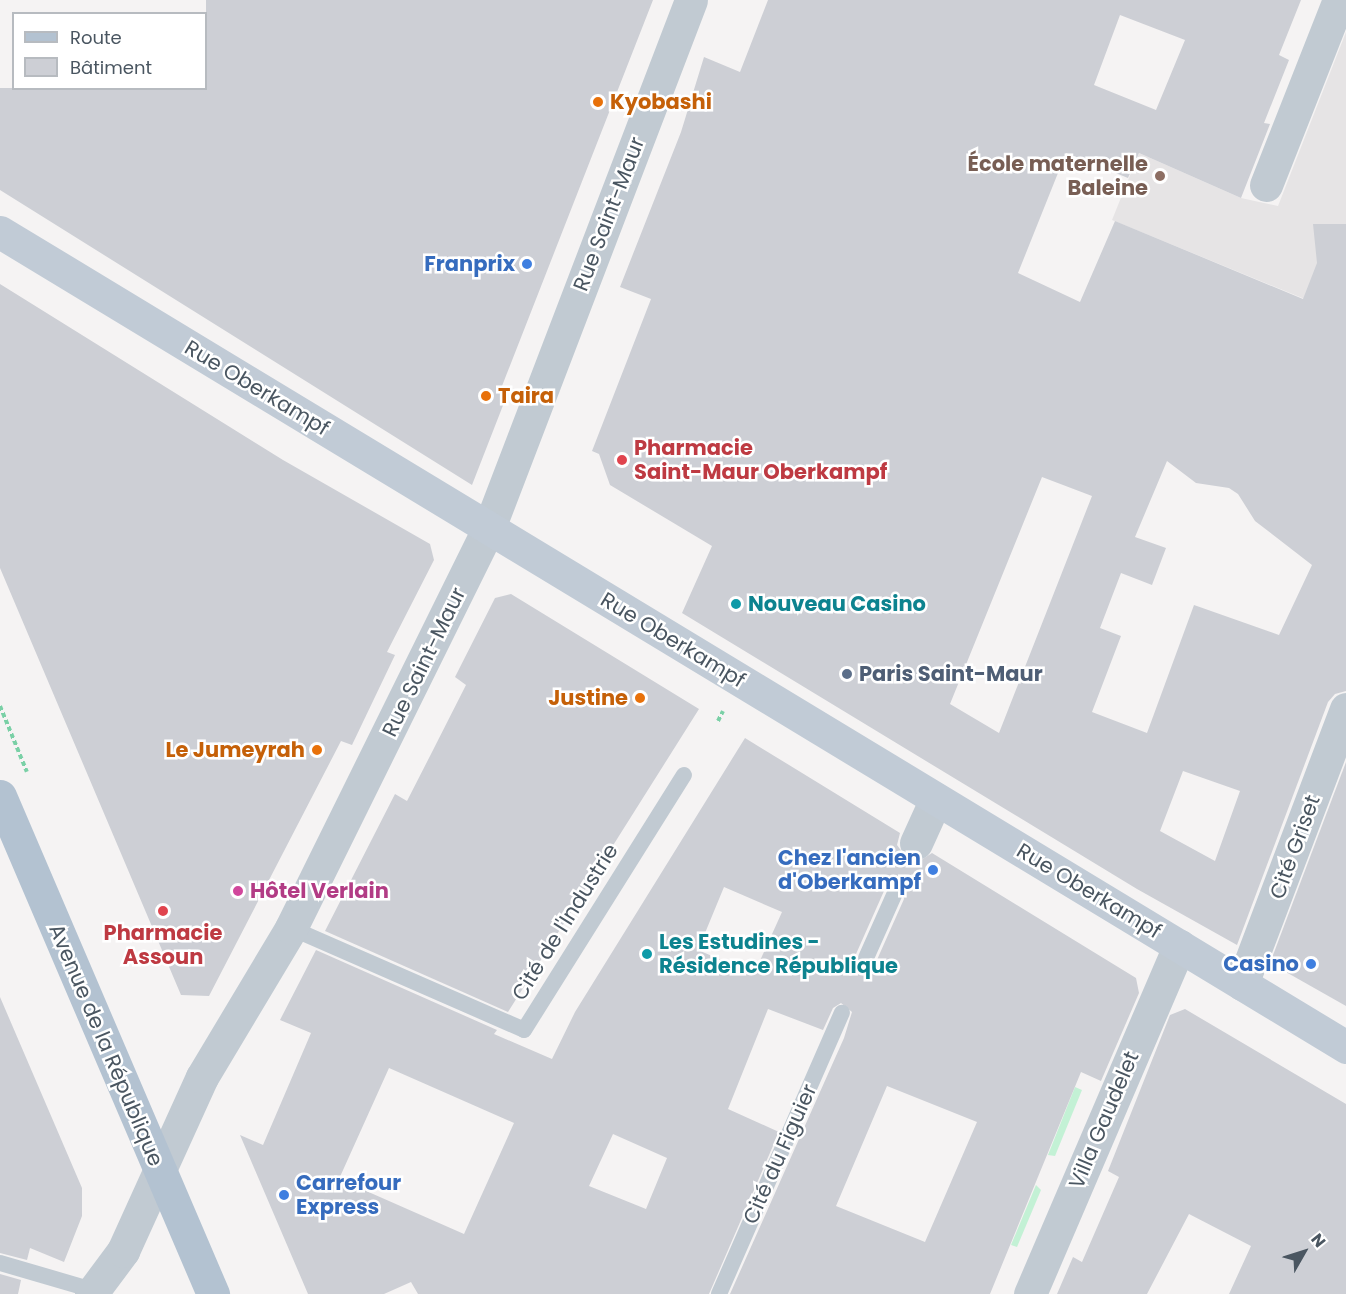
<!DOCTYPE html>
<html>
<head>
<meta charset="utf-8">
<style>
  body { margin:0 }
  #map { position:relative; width:1346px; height:1294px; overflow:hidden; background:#f5f3f3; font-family:Poppins,sans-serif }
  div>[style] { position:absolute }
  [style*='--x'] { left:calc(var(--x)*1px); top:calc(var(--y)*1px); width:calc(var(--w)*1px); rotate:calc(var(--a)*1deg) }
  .education>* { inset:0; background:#e6e4e5 }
  .green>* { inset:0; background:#c3f1d5 }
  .building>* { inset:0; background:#cdcfd5 }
  .path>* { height:4px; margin-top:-2px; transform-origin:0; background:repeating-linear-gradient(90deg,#7ad0a6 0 4.5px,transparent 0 7.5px) }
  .lane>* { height:16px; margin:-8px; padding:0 8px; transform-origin:8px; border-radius:8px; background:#c1cad2 }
  .street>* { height:33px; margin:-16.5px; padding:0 16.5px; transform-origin:16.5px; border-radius:16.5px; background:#c1cad2 }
  .secondary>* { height:33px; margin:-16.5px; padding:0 16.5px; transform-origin:16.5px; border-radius:16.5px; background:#c1cbd6 }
  .primary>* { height:33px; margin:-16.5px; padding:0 16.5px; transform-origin:16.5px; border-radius:16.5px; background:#b3c2d1 }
  .dots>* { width:16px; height:16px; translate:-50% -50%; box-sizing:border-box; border:3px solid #fff; border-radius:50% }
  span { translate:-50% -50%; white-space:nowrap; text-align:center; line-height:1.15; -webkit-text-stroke:5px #fff; paint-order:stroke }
  .food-label { font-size:21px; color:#c56008; font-weight:700 }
  .left { translate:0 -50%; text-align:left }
  .right { translate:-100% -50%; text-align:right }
  .education-label { font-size:21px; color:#785e54; font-weight:700 }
  .street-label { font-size:21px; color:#4a5661 }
  .shop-label { font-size:21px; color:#366cbe; font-weight:700 }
  .health-label { font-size:21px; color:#be3a42; font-weight:700 }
  .culture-label { font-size:21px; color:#0d838f; font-weight:700 }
  .service-label { font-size:21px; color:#4e5e75; font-weight:700 }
  .hotel-label { font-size:21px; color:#b23c85; font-weight:700 }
  .legend { position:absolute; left:12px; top:12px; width:195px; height:78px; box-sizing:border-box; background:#fff; border:2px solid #b7bbc0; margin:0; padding:8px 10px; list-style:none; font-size:18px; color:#4a5661 }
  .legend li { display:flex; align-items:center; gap:12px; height:30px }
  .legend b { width:30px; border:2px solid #b7bbc0 }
  .north { position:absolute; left:1274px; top:1222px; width:60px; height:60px; -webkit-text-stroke:4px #fff; paint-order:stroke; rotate:51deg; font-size:16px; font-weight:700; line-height:24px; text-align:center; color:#4a5661 }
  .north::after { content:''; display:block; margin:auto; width:21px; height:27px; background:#4a5661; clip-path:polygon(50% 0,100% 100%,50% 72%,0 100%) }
</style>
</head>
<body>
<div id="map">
  <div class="education">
    <div style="clip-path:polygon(1346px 32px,1346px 316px,1112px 220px,1139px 153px,1241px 198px,1278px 206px)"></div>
  </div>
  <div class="green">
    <div style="clip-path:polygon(1075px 1087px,1082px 1090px,1055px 1156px,1048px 1155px)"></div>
    <div style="clip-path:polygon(1036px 1185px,1041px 1190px,1017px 1247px,1011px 1245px)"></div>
  </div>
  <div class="building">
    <div style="clip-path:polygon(206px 0,653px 0,502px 386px,509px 390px,472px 485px,0 190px,0 88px,206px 88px)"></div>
    <div style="clip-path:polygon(evenodd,768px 0,1301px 0,1279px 55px,1289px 60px,1264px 123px,1270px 124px,1241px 198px,1139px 153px,1128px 178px,1066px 153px,1018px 273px,1080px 302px,1115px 221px,1303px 299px,1317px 263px,1313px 224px,1346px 224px,1346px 691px,1335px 694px,1328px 702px,1237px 945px,1137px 889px,682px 613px,712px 546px,610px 485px,599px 454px,592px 451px,651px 299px,620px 287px,681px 132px,704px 57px,740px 72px,768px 0,1120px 15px,1185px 40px,1156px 110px,1094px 85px,1120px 15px,768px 0,1167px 461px,1196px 483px,1229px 488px,1238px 494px,1255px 521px,1312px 565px,1279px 635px,1194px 605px,1147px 733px,1092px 712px,1121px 636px,1100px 628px,1121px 573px,1152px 585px,1166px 548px,1135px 537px,1167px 461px,768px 0,1042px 477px,1092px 496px,999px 733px,950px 704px,1042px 477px,768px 0,1183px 771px,1240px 791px,1215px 861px,1160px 831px,1183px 771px)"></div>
    <div style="clip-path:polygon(0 284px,283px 460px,430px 544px,434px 560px,387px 652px,395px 655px,352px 745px,341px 741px,209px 996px,181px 995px,0 568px)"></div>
    <div style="clip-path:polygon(511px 594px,699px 709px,508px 1012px,325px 931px,395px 794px,407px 801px,430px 756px,466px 685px,455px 677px,495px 598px)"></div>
    <div style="clip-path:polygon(evenodd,745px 738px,900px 833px,897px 845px,908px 860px,918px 862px,932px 853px,1136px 978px,1139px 993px,1101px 1081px,1081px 1072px,990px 1294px,730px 1294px,844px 1038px,852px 1012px,841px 1003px,833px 1008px,823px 1030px,768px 1009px,728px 1109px,779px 1132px,709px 1294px,418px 1294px,411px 1282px,384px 1294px,308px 1294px,240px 1135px,263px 1145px,311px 1033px,280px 1020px,316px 950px,497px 1030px,494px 1034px,552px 1059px,575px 1012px,745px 738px,892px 885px,902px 888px,904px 899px,876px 962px,862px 968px,857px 964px,856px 954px,884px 891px,892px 885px,745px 738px,724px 887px,782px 912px,754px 974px,698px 950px,724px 887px,745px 738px,389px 1068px,514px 1123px,464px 1234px,339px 1179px,389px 1068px,745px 738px,887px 1086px,977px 1122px,925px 1242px,836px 1206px,887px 1086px,745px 738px,613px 1134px,667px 1158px,646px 1209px,589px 1186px,613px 1134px)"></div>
    <div style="clip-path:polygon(1346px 762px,1346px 1006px,1270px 963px)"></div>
    <div style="clip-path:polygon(0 997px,82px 1188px,82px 1216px,64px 1262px,30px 1248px,27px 1260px,0 1253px)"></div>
    <div style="clip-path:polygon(1185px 1009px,1346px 1104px,1346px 1294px,1229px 1294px,1251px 1246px,1189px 1214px,1147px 1294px,1057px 1294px,1073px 1257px,1082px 1262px,1119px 1177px,1108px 1171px,1170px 1015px)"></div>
    <div style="clip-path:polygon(0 1274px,21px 1280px,18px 1294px,0 1294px)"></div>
  </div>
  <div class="path">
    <div style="--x:0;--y:706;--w:71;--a:67.8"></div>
    <div style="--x:718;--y:721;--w:11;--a:-63"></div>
  </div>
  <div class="lane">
    <div style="--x:291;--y:928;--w:254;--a:23.6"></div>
    <div style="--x:524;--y:1030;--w:301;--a:-57.9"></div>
    <div style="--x:866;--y:958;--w:69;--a:-66"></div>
    <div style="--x:0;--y:1263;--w:97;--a:16.2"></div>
    <div style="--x:719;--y:1294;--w:307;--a:-66.4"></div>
  </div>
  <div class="street">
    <div style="--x:1266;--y:185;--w:199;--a:-68.5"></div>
    <div style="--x:916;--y:843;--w:48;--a:-65.6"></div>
    <div style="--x:1242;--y:984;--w:294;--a:-69.3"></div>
    <div style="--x:91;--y:1294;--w:54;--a:-53.3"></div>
    <div style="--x:123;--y:1251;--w:191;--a:-65.6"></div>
    <div style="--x:202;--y:1077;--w:174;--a:-59.1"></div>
    <div style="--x:291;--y:928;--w:446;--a:-63.7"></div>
    <div style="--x:489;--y:528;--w:565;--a:-69.06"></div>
    <div style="--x:1030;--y:1294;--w:379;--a:-66.8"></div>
  </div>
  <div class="secondary">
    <div style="--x:0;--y:232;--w:1574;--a:31.19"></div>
  </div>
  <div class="primary">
    <div style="--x:0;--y:796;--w:542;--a:66.84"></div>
  </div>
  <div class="dots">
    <div style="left:598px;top:102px;background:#e8710a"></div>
    <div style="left:1160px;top:176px;background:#8d6e63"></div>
    <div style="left:527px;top:264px;background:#3f7fe0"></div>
    <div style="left:486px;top:396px;background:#e8710a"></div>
    <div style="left:622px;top:460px;background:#e0444e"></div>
    <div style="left:736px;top:604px;background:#0f9aa8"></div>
    <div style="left:847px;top:674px;background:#5c6f8a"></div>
    <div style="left:640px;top:698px;background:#e8710a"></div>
    <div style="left:317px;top:750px;background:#e8710a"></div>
    <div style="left:933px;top:870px;background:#3f7fe0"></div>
    <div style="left:238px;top:891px;background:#d1479c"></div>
    <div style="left:163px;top:911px;background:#e0444e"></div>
    <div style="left:647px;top:954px;background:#0f9aa8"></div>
    <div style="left:1311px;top:964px;background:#3f7fe0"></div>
    <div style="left:284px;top:1195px;background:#3f7fe0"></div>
  </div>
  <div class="food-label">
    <span class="left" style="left:610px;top:102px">Kyobashi</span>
    <span class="left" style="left:498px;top:396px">Taira</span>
    <span class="right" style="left:628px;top:698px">Justine</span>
    <span class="right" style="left:305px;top:750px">Le Jumeyrah</span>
  </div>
  <div class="education-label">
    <span class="right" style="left:1148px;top:176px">École maternelle<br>Baleine</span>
  </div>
  <div class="street-label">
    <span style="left:609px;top:214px;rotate:-69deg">Rue Saint-Maur</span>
    <span style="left:257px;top:388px;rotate:31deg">Rue Oberkampf</span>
    <span style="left:673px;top:640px;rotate:31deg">Rue Oberkampf</span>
    <span style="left:424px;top:662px;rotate:-64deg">Rue Saint-Maur</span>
    <span style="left:1295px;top:847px;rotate:-70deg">Cité Griset</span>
    <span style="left:1089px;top:891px;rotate:31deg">Rue Oberkampf</span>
    <span style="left:565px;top:922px;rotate:-58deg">Cité de l'Industrie</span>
    <span style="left:106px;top:1045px;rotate:67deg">Avenue de la République</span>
    <span style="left:1104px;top:1120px;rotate:-67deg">Villa Gaudelet</span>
    <span style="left:780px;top:1154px;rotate:-66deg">Cité du Figuier</span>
  </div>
  <div class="shop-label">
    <span class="right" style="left:515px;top:264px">Franprix</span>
    <span class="right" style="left:921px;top:870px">Chez l'ancien<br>d'Oberkampf</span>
    <span class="right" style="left:1299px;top:964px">Casino</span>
    <span class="left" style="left:296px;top:1195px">Carrefour<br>Express</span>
  </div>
  <div class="health-label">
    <span class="left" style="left:634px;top:460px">Pharmacie<br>Saint-Maur Oberkampf</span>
    <span style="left:163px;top:945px">Pharmacie<br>Assoun</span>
  </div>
  <div class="culture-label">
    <span class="left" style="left:748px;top:604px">Nouveau Casino</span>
    <span class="left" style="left:659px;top:954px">Les Estudines -<br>Résidence République</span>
  </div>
  <div class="service-label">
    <span class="left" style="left:859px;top:674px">Paris Saint-Maur</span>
  </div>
  <div class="hotel-label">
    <span class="left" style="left:250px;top:891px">Hôtel Verlain</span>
  </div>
  <ul class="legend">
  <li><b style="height:8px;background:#b3c2d1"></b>Route</li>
  <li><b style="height:16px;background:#cdcfd5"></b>Bâtiment</li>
  </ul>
  <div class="north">N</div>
</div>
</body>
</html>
